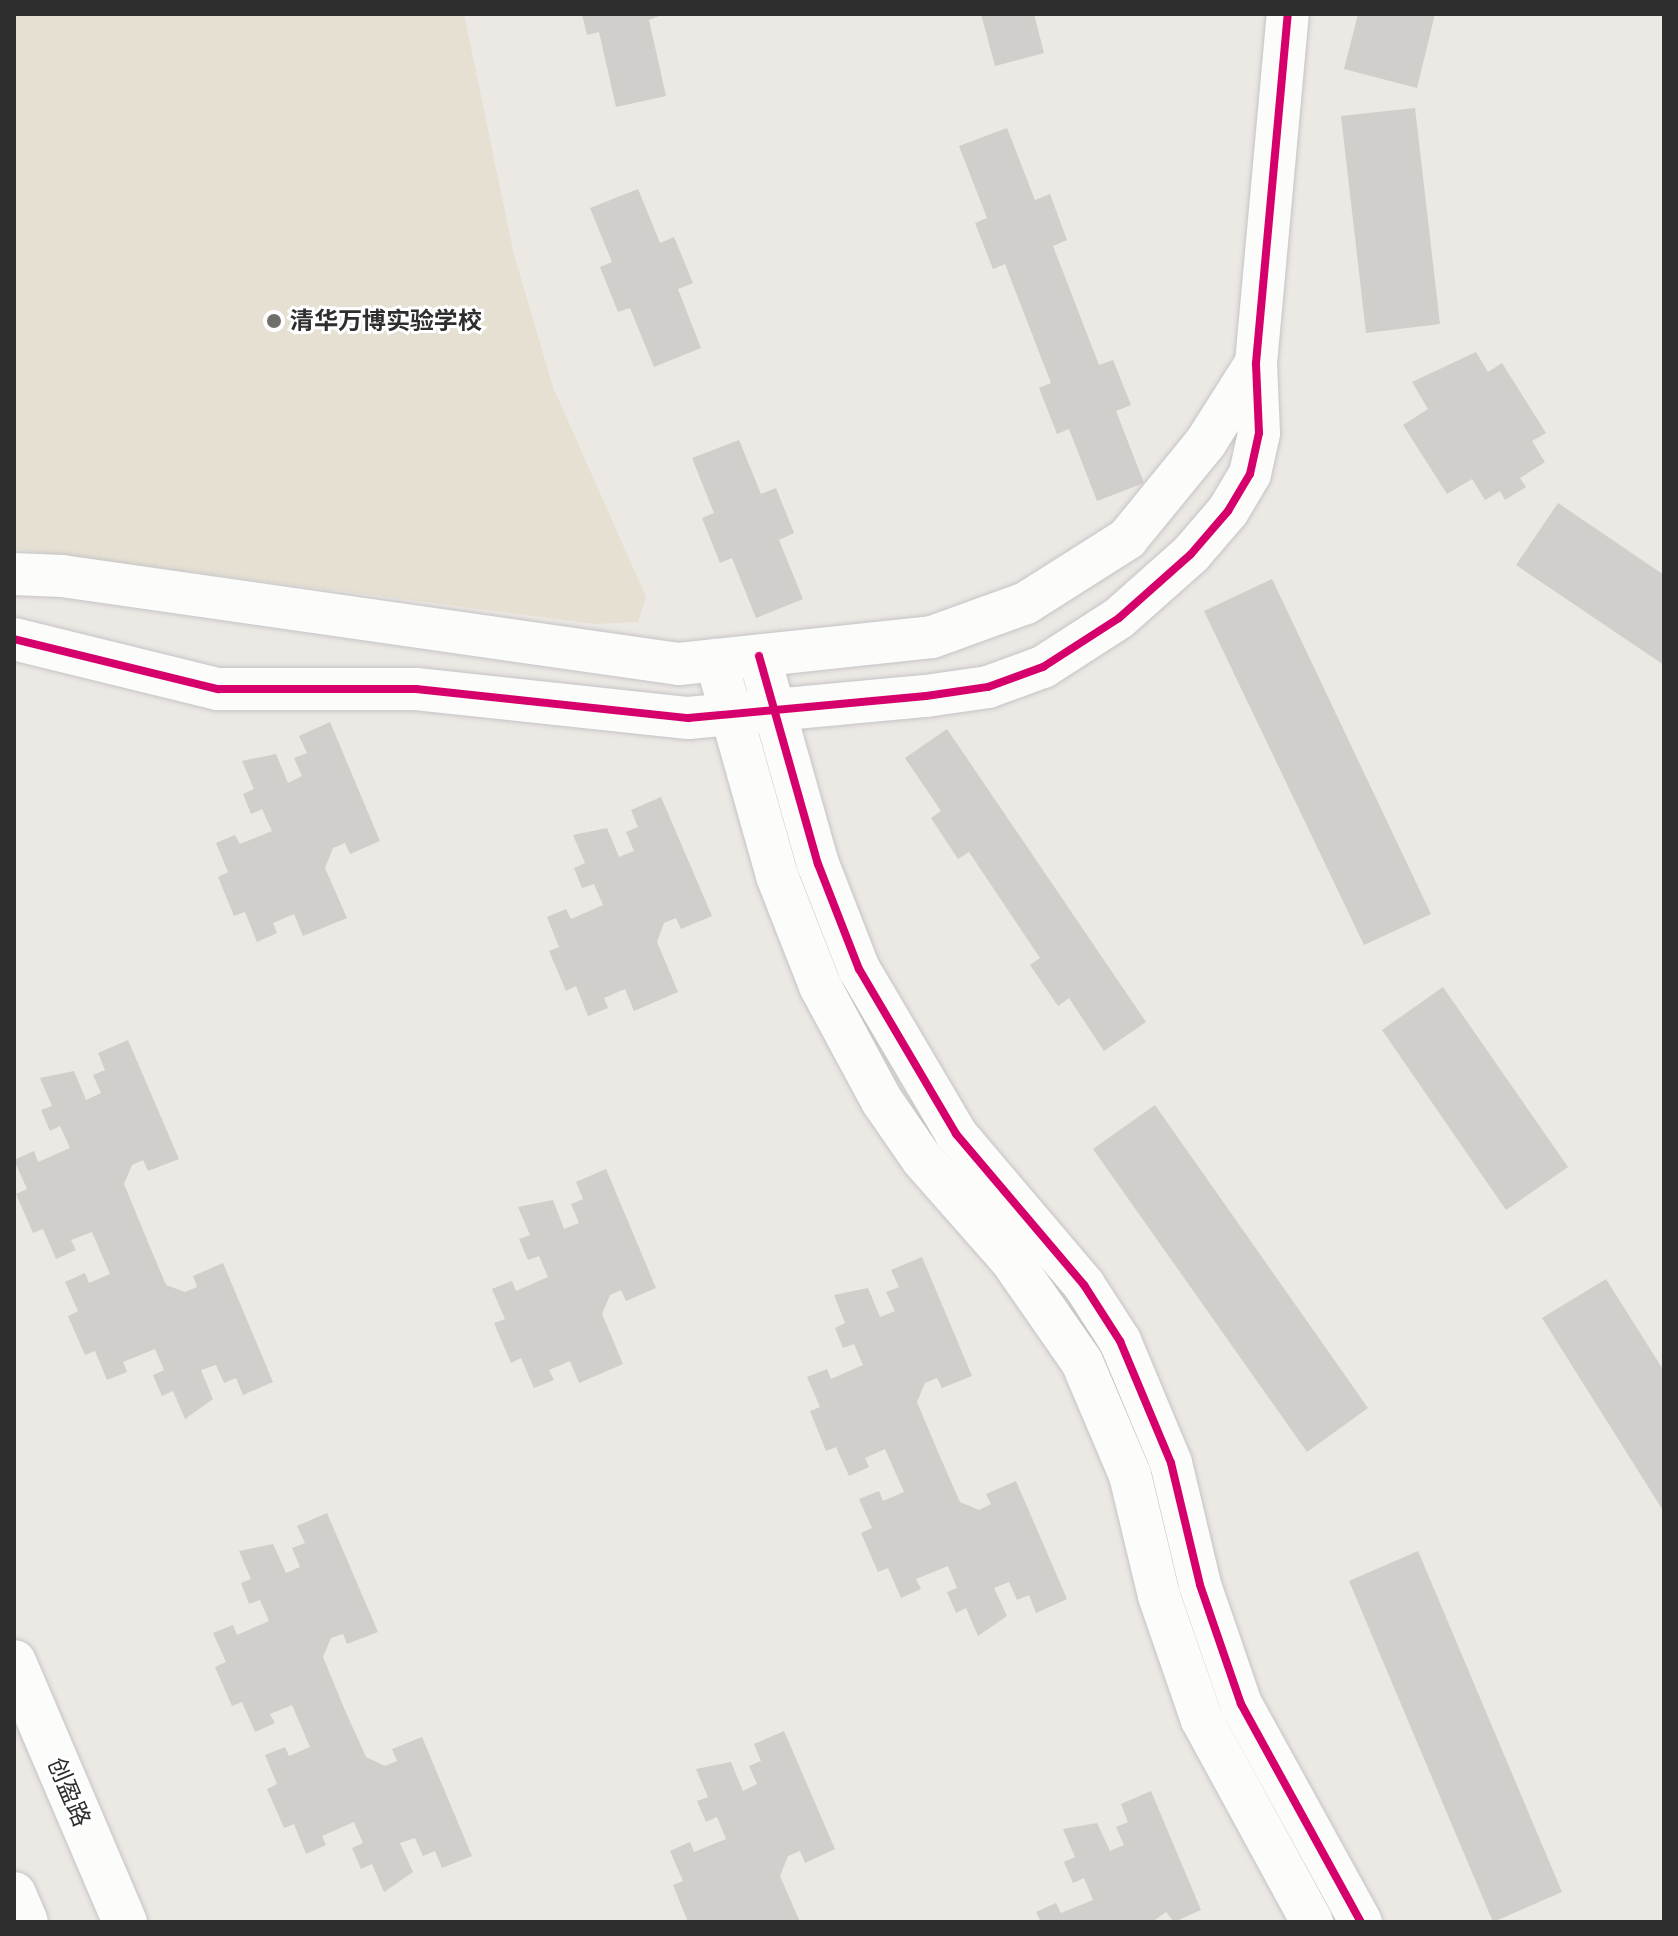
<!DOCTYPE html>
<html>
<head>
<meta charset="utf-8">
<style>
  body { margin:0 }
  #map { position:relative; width:1678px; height:1936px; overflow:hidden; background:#ece8e4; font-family:Cabin,"Noto Sans SC",sans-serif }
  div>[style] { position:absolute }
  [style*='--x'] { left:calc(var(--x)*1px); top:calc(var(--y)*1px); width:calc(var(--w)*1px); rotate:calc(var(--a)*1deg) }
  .education>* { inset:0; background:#e6e0d3 }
  .building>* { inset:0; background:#d1cecb }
  .roads { filter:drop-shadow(0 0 2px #c5c4c5) drop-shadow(0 0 2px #c5c4c5) }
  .minor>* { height:42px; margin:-21px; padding:0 21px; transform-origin:21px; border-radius:21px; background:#fcfcfb }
  .tertiary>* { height:44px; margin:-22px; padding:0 22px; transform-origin:22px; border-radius:22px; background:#fcfcfb }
  .cycleway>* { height:8px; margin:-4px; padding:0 4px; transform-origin:4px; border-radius:4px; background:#d6006c }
  .dots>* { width:22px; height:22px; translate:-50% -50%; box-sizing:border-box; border:4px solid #fff; border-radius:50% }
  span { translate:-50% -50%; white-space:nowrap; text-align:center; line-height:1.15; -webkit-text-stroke:6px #fff; paint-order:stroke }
  .poi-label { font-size:24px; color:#2e2e2e; font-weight:700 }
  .left { translate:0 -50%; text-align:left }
  .street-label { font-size:24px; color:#2e2e2e }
  .frame { position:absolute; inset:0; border:16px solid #2e2e2e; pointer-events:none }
</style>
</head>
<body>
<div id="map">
  <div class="education">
    <div style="clip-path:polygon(14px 14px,464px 14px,514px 255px,553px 387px,646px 597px,638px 622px,595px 624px,14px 549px)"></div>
  </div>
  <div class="building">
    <div style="clip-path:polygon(582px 14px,664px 14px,649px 20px,666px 96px,616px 107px,599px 32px,587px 35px)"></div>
    <div style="clip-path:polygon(981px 14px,1034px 14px,1044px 53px,995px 66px)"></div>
    <div style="clip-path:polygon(1358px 14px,1435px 14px,1417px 88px,1344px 69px)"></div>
    <div style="clip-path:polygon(1415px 108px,1440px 324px,1366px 333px,1341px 116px)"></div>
    <div style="clip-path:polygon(1007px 128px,1035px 200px,1050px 194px,1067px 240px,1053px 246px,1099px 365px,1113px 360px,1131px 405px,1116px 411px,1144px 483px,1097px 501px,1069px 429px,1057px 434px,1039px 388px,1051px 383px,1005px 264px,993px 269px,975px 223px,987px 218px,959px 146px)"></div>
    <div style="clip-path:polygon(638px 189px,660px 243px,674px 237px,693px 283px,678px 289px,701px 348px,654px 367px,630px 308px,618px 312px,600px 267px,612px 262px,590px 208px)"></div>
    <div style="clip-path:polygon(1476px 352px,1488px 372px,1502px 363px,1546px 433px,1532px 441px,1545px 462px,1520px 478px,1526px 487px,1505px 500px,1500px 491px,1485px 500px,1472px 479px,1447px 494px,1403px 425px,1428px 409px,1412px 382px)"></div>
    <div style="clip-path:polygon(739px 440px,761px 494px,776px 488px,794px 533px,779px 540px,803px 599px,756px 618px,732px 558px,720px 563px,702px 518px,714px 513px,692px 458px)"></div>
    <div style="clip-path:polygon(1558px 503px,1664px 575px,1664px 665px,1516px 565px)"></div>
    <div style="clip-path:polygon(1272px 579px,1431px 914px,1364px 945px,1204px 611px)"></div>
    <div style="clip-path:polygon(330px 722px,380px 841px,350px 854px,345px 843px,333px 848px,325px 868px,347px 918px,303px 936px,294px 914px,273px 923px,277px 933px,257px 942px,245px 912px,234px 916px,218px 877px,228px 872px,216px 843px,235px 835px,240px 844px,272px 831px,262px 809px,251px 814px,243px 794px,254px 789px,242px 761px,276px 754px,288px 783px,302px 776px,294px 758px,307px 753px,299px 736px)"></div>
    <div style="clip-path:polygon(947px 729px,1146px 1022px,1104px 1051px,1069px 998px,1058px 1006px,1030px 965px,1040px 958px,969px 852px,958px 859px,931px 818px,941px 811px,905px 758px)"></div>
    <div style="clip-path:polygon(661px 797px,712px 916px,681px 929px,676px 918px,664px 923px,657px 942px,678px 992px,634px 1011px,625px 989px,604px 998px,608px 1008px,588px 1016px,576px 986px,566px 991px,549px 951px,559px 947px,547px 917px,566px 909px,571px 919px,603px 905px,594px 884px,582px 888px,574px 868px,585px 863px,573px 835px,607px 828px,619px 857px,634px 851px,626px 832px,638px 827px,631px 810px)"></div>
    <div style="clip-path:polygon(1443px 987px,1568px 1167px,1506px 1210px,1382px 1030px)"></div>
    <div style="clip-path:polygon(128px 1040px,179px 1159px,148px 1171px,143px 1160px,132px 1165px,124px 1184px,145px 1235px,166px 1285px,185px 1292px,197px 1287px,193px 1276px,223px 1263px,273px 1382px,243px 1395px,236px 1378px,224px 1383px,216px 1365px,201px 1370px,213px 1399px,185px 1419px,173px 1391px,162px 1396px,153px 1375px,164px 1370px,155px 1349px,123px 1362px,127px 1372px,107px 1380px,95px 1351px,85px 1355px,68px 1316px,78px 1311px,65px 1282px,85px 1273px,89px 1283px,110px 1274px,92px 1232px,71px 1240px,76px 1250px,56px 1259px,43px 1229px,33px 1233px,16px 1194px,27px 1189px,14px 1160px,34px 1151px,38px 1162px,70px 1148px,60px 1126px,50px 1131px,41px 1110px,52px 1106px,40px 1078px,74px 1071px,86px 1100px,101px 1093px,93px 1075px,105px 1070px,98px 1053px)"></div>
    <div style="clip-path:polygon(1155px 1105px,1368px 1408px,1307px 1452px,1093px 1149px)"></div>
    <div style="clip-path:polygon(606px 1169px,656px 1288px,626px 1301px,621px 1290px,610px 1295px,602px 1314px,623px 1364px,579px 1383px,570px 1361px,549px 1370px,554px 1380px,534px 1388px,521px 1358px,511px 1363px,494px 1323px,505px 1319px,492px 1289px,512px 1281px,516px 1291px,548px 1277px,539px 1256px,528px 1260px,519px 1239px,530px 1235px,518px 1207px,553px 1200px,564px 1229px,579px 1223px,571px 1204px,583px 1199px,576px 1182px)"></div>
    <div style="clip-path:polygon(922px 1257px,972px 1376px,942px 1388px,937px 1378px,925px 1383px,917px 1402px,938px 1452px,960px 1502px,979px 1510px,991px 1504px,986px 1494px,1016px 1481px,1067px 1599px,1036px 1613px,1029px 1595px,1017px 1600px,1009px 1582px,994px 1588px,1007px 1616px,978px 1636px,966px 1608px,956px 1613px,947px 1592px,957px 1588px,948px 1566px,916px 1579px,921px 1589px,901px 1598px,888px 1568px,878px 1572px,861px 1533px,872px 1528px,859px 1499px,879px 1491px,883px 1501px,904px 1492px,885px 1449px,865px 1458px,869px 1467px,849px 1476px,836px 1447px,826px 1451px,810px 1411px,820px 1407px,807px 1377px,827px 1369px,831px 1379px,863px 1365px,854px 1344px,843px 1348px,835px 1328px,845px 1323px,834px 1295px,868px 1288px,880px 1317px,895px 1311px,886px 1292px,899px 1287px,891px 1270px)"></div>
    <div style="clip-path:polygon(1606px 1279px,1664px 1371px,1664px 1512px,1542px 1318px)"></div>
    <div style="clip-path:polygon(327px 1513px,378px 1632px,347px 1644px,343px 1634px,331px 1638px,323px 1657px,344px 1708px,366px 1757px,385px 1766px,397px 1761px,392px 1749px,422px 1737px,472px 1856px,442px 1868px,435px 1851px,423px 1856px,415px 1838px,400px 1843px,413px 1872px,384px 1892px,372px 1864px,361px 1869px,352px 1848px,363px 1843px,354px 1822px,322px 1836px,326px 1845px,306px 1854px,294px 1824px,284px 1828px,267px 1789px,277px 1784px,265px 1755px,285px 1747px,289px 1756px,310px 1747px,292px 1705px,270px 1714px,275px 1723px,255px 1732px,242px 1702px,232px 1706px,215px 1667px,226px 1662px,213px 1633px,233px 1625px,237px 1635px,269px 1621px,260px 1600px,249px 1604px,241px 1583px,251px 1579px,239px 1551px,273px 1544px,286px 1573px,300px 1567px,292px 1548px,305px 1543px,297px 1526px)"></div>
    <div style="clip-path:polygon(1418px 1551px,1562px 1892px,1493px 1922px,1349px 1581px)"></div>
    <div style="clip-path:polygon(784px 1731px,835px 1849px,805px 1863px,800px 1851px,788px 1856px,780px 1876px,800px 1922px,688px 1922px,673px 1885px,683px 1881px,670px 1851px,690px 1842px,694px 1852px,726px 1839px,717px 1817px,706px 1822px,697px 1801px,708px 1797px,696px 1769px,731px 1762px,743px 1791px,757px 1784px,749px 1766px,761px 1761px,754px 1744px)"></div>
    <div style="clip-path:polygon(1151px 1791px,1201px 1910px,1174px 1922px,1166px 1912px,1152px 1922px,1041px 1922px,1036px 1912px,1056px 1903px,1061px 1913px,1093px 1900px,1084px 1878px,1073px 1883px,1064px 1862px,1075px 1857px,1063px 1829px,1097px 1823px,1110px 1851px,1124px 1845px,1116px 1827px,1128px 1822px,1121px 1804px)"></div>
  </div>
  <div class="roads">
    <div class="minor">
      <div style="--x:14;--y:574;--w:48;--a:2.4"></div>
      <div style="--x:62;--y:576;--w:623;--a:8.12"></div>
      <div style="--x:679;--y:664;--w:254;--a:-6.1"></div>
      <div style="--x:932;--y:637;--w:100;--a:-19.9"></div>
      <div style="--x:1026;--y:603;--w:120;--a:-32.4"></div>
      <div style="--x:1127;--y:539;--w:125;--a:-50.8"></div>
      <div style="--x:1206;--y:442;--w:93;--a:-57.7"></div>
      <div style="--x:14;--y:639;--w:210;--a:13.8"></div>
      <div style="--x:218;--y:689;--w:198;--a:0"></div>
      <div style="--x:416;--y:689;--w:274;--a:6.1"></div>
      <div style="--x:688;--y:718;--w:239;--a:-5.3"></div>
      <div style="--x:926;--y:696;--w:63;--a:-8.3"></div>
      <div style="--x:988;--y:687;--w:59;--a:-20"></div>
      <div style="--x:1043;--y:667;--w:90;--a:-32.8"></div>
      <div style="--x:1119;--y:618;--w:96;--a:-41.6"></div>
      <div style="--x:1191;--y:554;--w:57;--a:-49.3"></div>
      <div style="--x:1228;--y:511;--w:43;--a:-59.3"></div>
      <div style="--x:1250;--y:474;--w:42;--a:-77.6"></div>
      <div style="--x:1259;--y:433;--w:70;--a:-92.5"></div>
      <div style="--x:1256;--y:363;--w:350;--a:-84.8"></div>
      <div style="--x:759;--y:656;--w:216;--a:74.2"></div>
      <div style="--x:818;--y:864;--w:113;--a:68.7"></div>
      <div style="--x:859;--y:969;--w:191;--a:59.5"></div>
      <div style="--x:956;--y:1134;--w:198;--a:49.7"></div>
      <div style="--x:1084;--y:1285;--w:67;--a:57.3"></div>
      <div style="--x:1120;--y:1341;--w:132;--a:67.3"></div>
      <div style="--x:1171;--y:1463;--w:125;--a:76.6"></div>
      <div style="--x:1200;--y:1585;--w:126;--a:71"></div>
      <div style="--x:1241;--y:1704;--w:249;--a:61.2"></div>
      <div style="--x:716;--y:660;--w:224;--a:74.2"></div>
      <div style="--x:777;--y:876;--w:118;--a:68.6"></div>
      <div style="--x:820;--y:986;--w:131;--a:61.7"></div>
      <div style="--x:882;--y:1101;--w:70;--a:55.4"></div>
      <div style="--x:922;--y:1159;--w:135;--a:48.6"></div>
      <div style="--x:1011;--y:1260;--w:124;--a:55.2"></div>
      <div style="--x:1082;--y:1362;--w:123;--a:67"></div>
      <div style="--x:1130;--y:1475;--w:124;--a:76.5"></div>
      <div style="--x:1159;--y:1596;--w:131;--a:70.9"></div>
      <div style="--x:1202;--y:1720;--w:230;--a:61.4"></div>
    </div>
    <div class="tertiary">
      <div style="--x:14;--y:1662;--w:283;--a:66.9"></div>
      <div style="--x:14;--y:1894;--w:30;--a:67"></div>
    </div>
  </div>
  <div class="cycleway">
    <div style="--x:14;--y:639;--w:210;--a:13.8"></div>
    <div style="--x:218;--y:689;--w:198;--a:0"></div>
    <div style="--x:416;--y:689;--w:274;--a:6.1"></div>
    <div style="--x:688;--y:718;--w:239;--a:-5.3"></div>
    <div style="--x:926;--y:696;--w:63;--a:-8.3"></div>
    <div style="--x:988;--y:687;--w:59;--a:-20"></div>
    <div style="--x:1043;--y:667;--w:90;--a:-32.8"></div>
    <div style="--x:1119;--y:618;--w:96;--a:-41.6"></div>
    <div style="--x:1191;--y:554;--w:57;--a:-49.3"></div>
    <div style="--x:1228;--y:511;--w:43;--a:-59.3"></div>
    <div style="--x:1250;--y:474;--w:42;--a:-77.6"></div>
    <div style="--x:1259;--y:433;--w:70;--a:-92.5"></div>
    <div style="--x:1256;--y:363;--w:350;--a:-84.8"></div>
    <div style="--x:759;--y:656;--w:216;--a:74.2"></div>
    <div style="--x:818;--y:864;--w:113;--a:68.7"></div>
    <div style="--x:859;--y:969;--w:191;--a:59.5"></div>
    <div style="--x:956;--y:1134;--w:198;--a:49.7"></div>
    <div style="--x:1084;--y:1285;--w:67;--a:57.3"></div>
    <div style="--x:1120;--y:1341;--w:132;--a:67.3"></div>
    <div style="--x:1171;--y:1463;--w:125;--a:76.6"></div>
    <div style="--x:1200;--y:1585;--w:126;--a:71"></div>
    <div style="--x:1241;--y:1704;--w:249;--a:61.2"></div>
  </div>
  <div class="dots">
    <div style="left:274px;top:321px;background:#706f6e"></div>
  </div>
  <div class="poi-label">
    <span class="left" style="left:290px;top:321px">清华万博实验学校</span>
  </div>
  <div class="street-label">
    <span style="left:69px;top:1792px;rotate:67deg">创盈路</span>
  </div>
  <div class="frame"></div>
</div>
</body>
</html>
